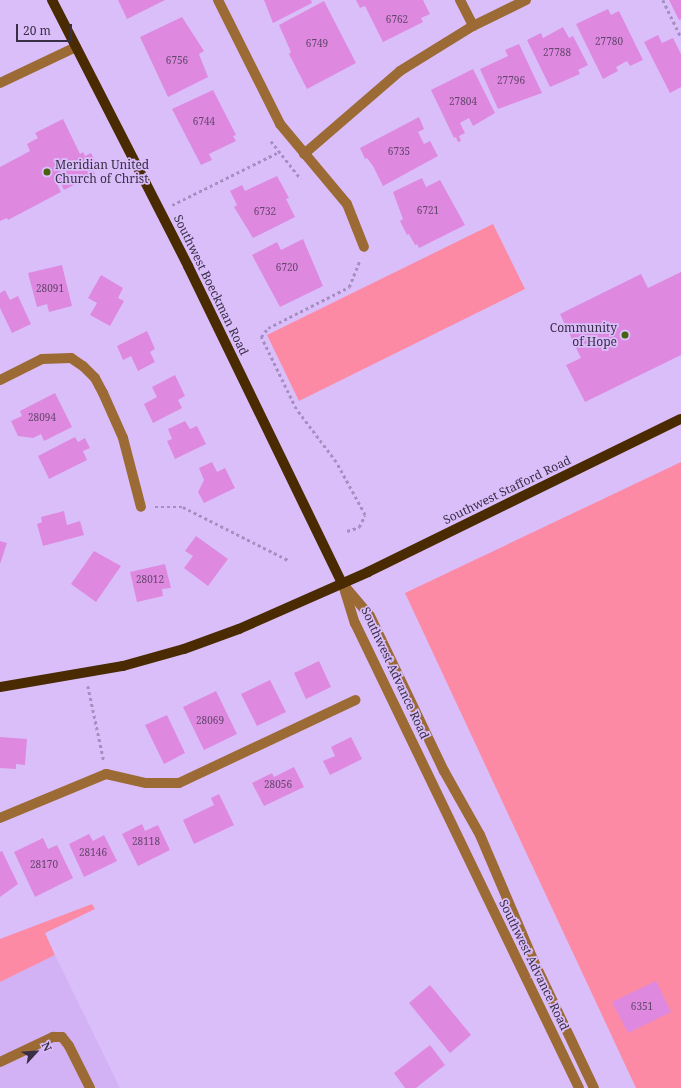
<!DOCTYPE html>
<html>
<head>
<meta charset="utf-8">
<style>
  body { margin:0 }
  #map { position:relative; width:681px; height:1088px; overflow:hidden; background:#dabefa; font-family:"Noto Serif",serif }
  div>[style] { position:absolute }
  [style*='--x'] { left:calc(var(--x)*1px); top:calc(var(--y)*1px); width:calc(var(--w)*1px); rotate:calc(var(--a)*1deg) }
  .built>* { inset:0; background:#d2b2f4 }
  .green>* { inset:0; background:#fc8aa4 }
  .building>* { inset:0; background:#de89df }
  .path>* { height:2.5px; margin-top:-1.25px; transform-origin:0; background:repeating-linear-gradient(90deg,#a58fbf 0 3px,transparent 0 6px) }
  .minor>* { height:10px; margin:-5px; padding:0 5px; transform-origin:5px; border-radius:5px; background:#9c6a34 }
  .major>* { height:10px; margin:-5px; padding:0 5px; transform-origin:5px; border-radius:5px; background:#4a2a00 }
  .dots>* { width:11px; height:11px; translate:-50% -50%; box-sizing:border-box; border:2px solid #dabefa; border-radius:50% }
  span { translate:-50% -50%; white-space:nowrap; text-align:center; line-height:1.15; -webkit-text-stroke:3.5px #dabefa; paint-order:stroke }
  .number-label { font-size:10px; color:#62456c }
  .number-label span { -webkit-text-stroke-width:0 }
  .poi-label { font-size:12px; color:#392e46 }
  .left { translate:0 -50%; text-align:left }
  .right { translate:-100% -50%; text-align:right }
  .street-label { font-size:12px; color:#392e46 }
  .north { position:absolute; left:16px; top:1032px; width:40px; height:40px; -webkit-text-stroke:3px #dabefa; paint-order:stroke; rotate:64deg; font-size:11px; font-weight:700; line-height:16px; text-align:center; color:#392e46 }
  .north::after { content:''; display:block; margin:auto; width:14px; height:18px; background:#392e46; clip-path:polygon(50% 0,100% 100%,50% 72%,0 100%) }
  .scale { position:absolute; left:16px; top:24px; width:56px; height:18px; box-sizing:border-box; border:2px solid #392e46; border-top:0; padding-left:5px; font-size:12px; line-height:14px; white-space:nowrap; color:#392e46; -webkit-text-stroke:3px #dabefa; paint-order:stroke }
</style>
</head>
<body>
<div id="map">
  <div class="built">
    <div style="clip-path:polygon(55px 955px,120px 1088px,0 1088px,0 982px)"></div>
  </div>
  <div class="green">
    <div style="clip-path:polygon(493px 224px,525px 289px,299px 401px,267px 335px)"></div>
    <div style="clip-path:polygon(681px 462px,681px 1088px,636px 1088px,405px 593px)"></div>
    <div style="clip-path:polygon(92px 904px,95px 909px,45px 933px,55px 955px,0 982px,0 939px)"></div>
  </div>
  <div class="building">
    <div style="clip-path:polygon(118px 0,165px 0,127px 19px)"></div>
    <div style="clip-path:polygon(264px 0,311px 0,312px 3px,273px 23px)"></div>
    <div style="clip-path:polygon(356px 0,423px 0,430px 14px,421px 18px,423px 22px,383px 42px,365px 6px,360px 8px)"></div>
    <div style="clip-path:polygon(669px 0,681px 0,681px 19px,679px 20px)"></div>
    <div style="clip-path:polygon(324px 1px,356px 63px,307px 89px,289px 54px,291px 52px,279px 25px)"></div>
    <div style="clip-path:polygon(608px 9px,611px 15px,619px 11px,643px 60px,630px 66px,627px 61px,616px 67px,618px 71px,603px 79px,576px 24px)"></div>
    <div style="clip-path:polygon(182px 17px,204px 51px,199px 54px,208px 77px,168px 97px,140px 37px)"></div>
    <div style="clip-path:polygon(563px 27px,569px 38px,573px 36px,588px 65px,578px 70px,580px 74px,550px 87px,527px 40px,541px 33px,543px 38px)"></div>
    <div style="clip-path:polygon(658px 35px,662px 43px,673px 38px,681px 54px,681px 87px,670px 93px,644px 42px)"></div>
    <div style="clip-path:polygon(519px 44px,542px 93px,498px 109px,480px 69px,508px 56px,505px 50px)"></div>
    <div style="clip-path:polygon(473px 69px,495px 113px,473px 126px,469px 118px,460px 123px,465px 133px,459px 136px,461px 141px,458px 142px,456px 137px,454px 138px,431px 90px)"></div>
    <div style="clip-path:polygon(213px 90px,236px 135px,233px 136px,236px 141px,209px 154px,212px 160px,201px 165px,172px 109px)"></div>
    <div style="clip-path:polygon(419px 117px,424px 129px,418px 132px,424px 144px,430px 141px,438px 156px,383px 186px,373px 166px,367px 158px,365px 159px,360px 148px)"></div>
    <div style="clip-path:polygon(63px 119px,80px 154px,83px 152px,85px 156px,91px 153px,98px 167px,93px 170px,95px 174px,64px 190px,57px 176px,54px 177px,61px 192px,8px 220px,7px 218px,0 221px,0 167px,30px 151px,27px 144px,38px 138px,35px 133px)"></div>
    <div style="clip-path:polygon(277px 176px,289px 198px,286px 199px,295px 217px,253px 238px,234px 207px,237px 205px,230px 191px,242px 185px,245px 191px)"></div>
    <div style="clip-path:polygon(422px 178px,426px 187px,440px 180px,465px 225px,419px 248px,417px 244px,415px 245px,409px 234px,407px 235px,400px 221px,403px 219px,393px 192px)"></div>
    <div style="clip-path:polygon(303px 239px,323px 286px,280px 307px,252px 255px,277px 242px,281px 250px)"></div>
    <div style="clip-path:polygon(62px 265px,72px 306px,49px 312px,47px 304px,37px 307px,28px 273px)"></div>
    <div style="clip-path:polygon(681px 272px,681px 355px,585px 402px,566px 365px,581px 358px,560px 314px,641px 274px,648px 288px)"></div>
    <div style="clip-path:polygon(101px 275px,123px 288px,118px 298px,124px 301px,110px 326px,90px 315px,97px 303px,88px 298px)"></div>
    <div style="clip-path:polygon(5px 290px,10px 300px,18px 296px,31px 324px,12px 333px,0 308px,0 293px)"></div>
    <div style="clip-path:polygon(147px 331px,155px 349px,150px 352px,155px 362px,138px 371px,131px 356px,123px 360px,117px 346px)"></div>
    <div style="clip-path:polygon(175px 375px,185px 396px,178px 400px,182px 408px,153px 423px,144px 404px,157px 397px,152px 387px)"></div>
    <div style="clip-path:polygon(55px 393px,72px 427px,44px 441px,41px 434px,33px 438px,18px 436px,11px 421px,22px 416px,20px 411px)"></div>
    <div style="clip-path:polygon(185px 421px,190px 429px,197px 426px,206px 444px,175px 459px,167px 441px,172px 439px,168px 429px)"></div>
    <div style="clip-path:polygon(75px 437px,78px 442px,85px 438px,90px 448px,83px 451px,87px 460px,49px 479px,38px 456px)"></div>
    <div style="clip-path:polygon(212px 462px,217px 472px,225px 468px,235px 488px,204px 503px,198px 492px,204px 480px,199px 468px)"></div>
    <div style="clip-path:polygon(64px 511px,67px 525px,80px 521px,84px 535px,43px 546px,37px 524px,42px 522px,41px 517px)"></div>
    <div style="clip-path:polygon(196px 536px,228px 559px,208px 586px,184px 568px,193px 556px,185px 551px)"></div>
    <div style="clip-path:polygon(0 541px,7px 543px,0 564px)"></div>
    <div style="clip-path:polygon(94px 551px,121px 566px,96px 602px,71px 584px)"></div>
    <div style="clip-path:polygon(165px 564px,171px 588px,162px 589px,163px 596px,137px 602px,130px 572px)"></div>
    <div style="clip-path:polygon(319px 661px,331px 687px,306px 699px,294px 673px)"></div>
    <div style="clip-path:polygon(270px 680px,286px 712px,257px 726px,241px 694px)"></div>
    <div style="clip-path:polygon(216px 691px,237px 734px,204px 750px,183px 707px)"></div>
    <div style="clip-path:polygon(167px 715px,185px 753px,164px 764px,145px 725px)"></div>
    <div style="clip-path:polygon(0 737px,27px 739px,25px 765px,16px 764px,16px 769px,0 768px)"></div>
    <div style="clip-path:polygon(351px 737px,362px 759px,330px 775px,323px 761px,335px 756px,331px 747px)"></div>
    <div style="clip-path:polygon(294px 767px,304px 787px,264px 806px,252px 783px,272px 773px,274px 777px)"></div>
    <div style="clip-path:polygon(219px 794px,234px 825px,194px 844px,183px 820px,214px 805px,211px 798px)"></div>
    <div style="clip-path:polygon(142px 824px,145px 831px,158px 825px,170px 850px,138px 866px,122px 834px)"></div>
    <div style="clip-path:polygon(89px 834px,93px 841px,104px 835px,117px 861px,84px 877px,69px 844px)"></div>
    <div style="clip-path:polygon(43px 838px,48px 849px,57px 845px,73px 878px,35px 897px,14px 852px)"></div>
    <div style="clip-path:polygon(2px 851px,18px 884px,0 897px,0 852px)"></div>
    <div style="clip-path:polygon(656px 981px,671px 1012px,628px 1033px,612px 1002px)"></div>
    <div style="clip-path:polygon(430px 985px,471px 1035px,450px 1053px,409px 1003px)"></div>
    <div style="clip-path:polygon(430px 1045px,445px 1065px,416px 1088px,405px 1088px,394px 1073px)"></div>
  </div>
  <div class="path">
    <div style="--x:663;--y:0;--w:41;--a:64.1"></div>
    <div style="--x:271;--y:141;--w:48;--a:51.7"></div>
    <div style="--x:172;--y:205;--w:119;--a:-26.4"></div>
    <div style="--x:155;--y:507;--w:28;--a:0"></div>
    <div style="--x:183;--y:507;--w:118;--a:26.8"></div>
    <div style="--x:347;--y:531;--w:13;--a:-18"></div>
    <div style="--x:359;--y:527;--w:13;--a:-63"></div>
    <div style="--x:365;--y:515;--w:60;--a:-118.7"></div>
    <div style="--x:336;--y:462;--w:66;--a:-127"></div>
    <div style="--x:296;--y:409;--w:80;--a:-115.9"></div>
    <div style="--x:261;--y:337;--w:11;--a:-52"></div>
    <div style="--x:268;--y:328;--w:91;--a:-26.8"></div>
    <div style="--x:349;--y:287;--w:29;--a:-68"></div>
    <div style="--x:88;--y:686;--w:77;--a:78"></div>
  </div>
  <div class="minor">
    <div style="--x:218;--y:0;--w:139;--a:63.4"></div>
    <div style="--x:280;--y:124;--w:104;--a:50.1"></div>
    <div style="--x:347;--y:204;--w:46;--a:68.4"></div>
    <div style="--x:460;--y:0;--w:29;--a:63"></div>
    <div style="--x:0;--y:83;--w:84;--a:-25.3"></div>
    <div style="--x:304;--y:154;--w:127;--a:-40.8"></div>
    <div style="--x:400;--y:71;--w:86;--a:-31.7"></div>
    <div style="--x:473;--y:26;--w:59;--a:-26.1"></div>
    <div style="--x:0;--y:380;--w:47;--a:-26.6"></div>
    <div style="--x:42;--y:359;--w:29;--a:-2"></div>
    <div style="--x:71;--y:358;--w:14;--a:34"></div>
    <div style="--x:83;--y:366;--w:17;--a:45"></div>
    <div style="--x:95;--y:378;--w:17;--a:62"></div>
    <div style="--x:103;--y:393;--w:49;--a:66"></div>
    <div style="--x:123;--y:438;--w:71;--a:75.4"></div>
    <div style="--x:342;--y:583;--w:43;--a:49.7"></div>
    <div style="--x:370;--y:616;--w:172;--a:64.5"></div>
    <div style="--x:444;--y:771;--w:73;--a:60.6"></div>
    <div style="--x:480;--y:835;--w:142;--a:66.9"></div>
    <div style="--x:536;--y:966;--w:135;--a:64.6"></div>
    <div style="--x:344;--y:588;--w:37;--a:73"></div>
    <div style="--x:355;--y:623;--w:516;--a:64.28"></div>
    <div style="--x:0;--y:818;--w:115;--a:-22.5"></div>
    <div style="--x:106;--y:774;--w:41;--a:12.7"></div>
    <div style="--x:146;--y:783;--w:33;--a:0"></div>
    <div style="--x:179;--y:783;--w:195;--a:-25.2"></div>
    <div style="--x:0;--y:1062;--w:59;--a:-25.3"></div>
    <div style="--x:53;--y:1037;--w:9;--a:0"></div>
    <div style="--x:62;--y:1037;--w:11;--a:52"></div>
    <div style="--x:69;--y:1046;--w:47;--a:63.4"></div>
  </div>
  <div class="major">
    <div style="--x:52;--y:0;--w:299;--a:62.9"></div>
    <div style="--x:188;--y:266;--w:352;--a:64.1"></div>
    <div style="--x:0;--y:687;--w:125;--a:-9.7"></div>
    <div style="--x:123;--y:666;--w:63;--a:-15.6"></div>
    <div style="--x:184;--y:649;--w:59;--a:-20"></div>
    <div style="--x:239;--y:629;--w:141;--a:-23.8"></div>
    <div style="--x:368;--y:572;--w:348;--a:-26.1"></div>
  </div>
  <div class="dots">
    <div style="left:47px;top:172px;background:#47610f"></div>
    <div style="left:625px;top:335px;background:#47610f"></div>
  </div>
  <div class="number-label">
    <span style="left:397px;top:20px">6762</span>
    <span style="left:609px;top:42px">27780</span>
    <span style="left:317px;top:44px">6749</span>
    <span style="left:557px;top:53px">27788</span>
    <span style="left:177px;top:61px">6756</span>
    <span style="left:511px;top:81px">27796</span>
    <span style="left:463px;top:102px">27804</span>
    <span style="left:204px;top:122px">6744</span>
    <span style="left:399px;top:152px">6735</span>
    <span style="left:428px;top:211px">6721</span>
    <span style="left:265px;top:212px">6732</span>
    <span style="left:287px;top:268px">6720</span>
    <span style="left:50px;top:289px">28091</span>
    <span style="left:42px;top:418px">28094</span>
    <span style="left:150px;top:580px">28012</span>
    <span style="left:210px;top:721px">28069</span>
    <span style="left:278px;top:785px">28056</span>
    <span style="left:146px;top:842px">28118</span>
    <span style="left:93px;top:853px">28146</span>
    <span style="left:44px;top:865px">28170</span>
    <span style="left:642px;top:1007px">6351</span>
  </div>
  <div class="poi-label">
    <span class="left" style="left:55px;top:172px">Meridian United<br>Church of Christ</span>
    <span class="right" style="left:617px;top:335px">Community<br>of Hope</span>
  </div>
  <div class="street-label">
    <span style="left:211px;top:285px;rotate:64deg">Southwest Boeckman Road</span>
    <span style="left:507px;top:490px;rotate:-26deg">Southwest Stafford Road</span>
    <span style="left:395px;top:673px;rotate:65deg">Southwest Advance Road</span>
    <span style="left:534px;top:965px;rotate:64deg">Southwest Advance Road</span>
  </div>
  <div class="north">N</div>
  <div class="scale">20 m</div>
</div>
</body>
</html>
